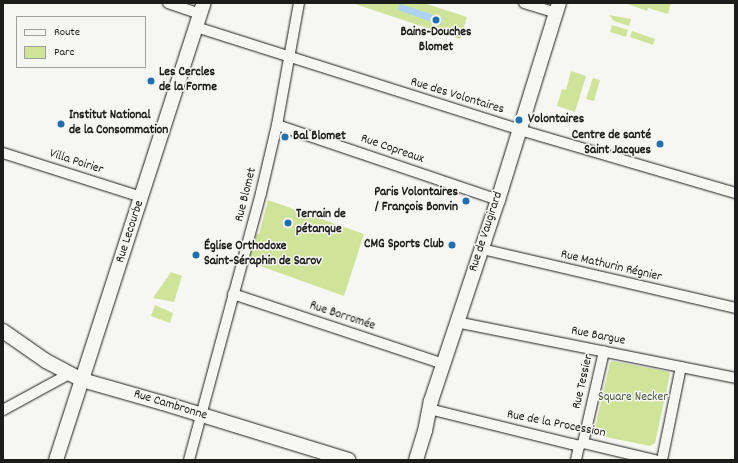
<!DOCTYPE html>
<html>
<head>
<meta charset="utf-8">
<style>
  body { margin:0 }
  #map { position:relative; width:738px; height:463px; overflow:hidden; background:#f6f6f2; font-family:Dekko,sans-serif }
  div>[style] { position:absolute }
  [style*='--x'] { left:calc(var(--x)*1px); top:calc(var(--y)*1px); width:calc(var(--w)*1px); rotate:calc(var(--a)*1deg) }
  .green>* { inset:0; background:#cfe499 }
  .water>* { inset:0; background:#add2f6 }
  .roads { filter:drop-shadow(0 0 1px #1c1c1c) drop-shadow(0 0 1px #1c1c1c) }
  .street>* { height:10px; margin:-5px; padding:0 5px; transform-origin:5px; border-radius:5px; background:#f6f6f2 }
  .secondary>* { height:14px; margin:-7px; padding:0 7px; transform-origin:7px; border-radius:7px; background:#f6f6f2 }
  .dots>* { width:11px; height:11px; translate:-50% -50%; box-sizing:border-box; border:2px solid #f6f6f2; border-radius:50% }
  span { translate:-50% -50%; white-space:nowrap; text-align:center; line-height:1.15; -webkit-text-stroke:3px #f6f6f2; paint-order:stroke }
  .poi-label { font-size:13px; color:#1c1c1c; font-weight:700 }
  .left { translate:0 -50%; text-align:left }
  .right { translate:-100% -50%; text-align:right }
  .street-label { font-size:13px; color:#1c1c1c }
  .park-label { font-size:13px; color:#525842 }
  .frame { position:absolute; inset:0; border:4px solid #1c1c1c; pointer-events:none }
  .legend { position:absolute; left:16px; top:16px; width:130px; height:52px; box-sizing:border-box; background:#f6f6f2; border:1px solid #9f9f9c; margin:0; padding:5px 7px; list-style:none; font-size:12px; color:#1c1c1c }
  .legend li { display:flex; align-items:center; gap:8px; height:20px }
  .legend b { width:20px; border:1px solid #9f9f9c }
</style>
</head>
<body>
<div id="map">
  <div class="green">
    <div style="clip-path:polygon(352px 3px,424px 3px,467px 17px,460px 39px)"></div>
    <div style="clip-path:polygon(625px 3px,671px 3px,668px 14px,648px 8px,647px 11px)"></div>
    <div style="clip-path:polygon(609px 15px,631px 19px,629px 26px,614px 21px)"></div>
    <div style="clip-path:polygon(612px 25px,628px 30px,626px 37px,610px 32px)"></div>
    <div style="clip-path:polygon(632px 31px,655px 39px,653px 45px,630px 37px)"></div>
    <div style="clip-path:polygon(571px 71px,586px 76px,575px 112px,557px 106px,562px 89px,566px 90px)"></div>
    <div style="clip-path:polygon(593px 78px,600px 80px,594px 101px,586px 99px)"></div>
    <div style="clip-path:polygon(268px 200px,364px 234px,344px 296px,249px 262px,257px 234px,259px 234px)"></div>
    <div style="clip-path:polygon(171px 272px,182px 276px,174px 302px,153px 298px)"></div>
    <div style="clip-path:polygon(155px 305px,173px 313px,170px 323px,151px 316px)"></div>
    <div style="clip-path:polygon(612px 361px,669px 372px,670px 374px,655px 443px,650px 446px,596px 435px,594px 432px,610px 363px)"></div>
  </div>
  <div class="water">
    <div style="clip-path:polygon(400px 4px,443px 18px,441px 25px,398px 10px)"></div>
  </div>
  <div class="roads">
    <div class="street">
      <div style="--x:168;--y:3;--w:34;--a:19"></div>
      <div style="--x:524;--y:3;--w:34;--a:17"></div>
      <div style="--x:196;--y:27;--w:340;--a:17.6"></div>
      <div style="--x:520;--y:130;--w:224;--a:16.3"></div>
      <div style="--x:277;--y:125;--w:233;--a:18.7"></div>
      <div style="--x:3;--y:153;--w:146;--a:17.6"></div>
      <div style="--x:482;--y:249;--w:260;--a:13.1"></div>
      <div style="--x:233;--y:294;--w:221;--a:18.4"></div>
      <div style="--x:456;--y:322;--w:285;--a:11.3"></div>
      <div style="--x:429;--y:409;--w:147;--a:13.8"></div>
      <div style="--x:572;--y:444;--w:7;--a:16"></div>
      <div style="--x:579;--y:446;--w:5;--a:-37"></div>
      <div style="--x:583;--y:443;--w:74;--a:13.3"></div>
      <div style="--x:3;--y:410;--w:75;--a:-28.6"></div>
      <div style="--x:583;--y:443;--w:94;--a:-77.1"></div>
      <div style="--x:189;--y:460;--w:277;--a:-74.9"></div>
      <div style="--x:261;--y:193;--w:70;--a:-76.8"></div>
      <div style="--x:277;--y:125;--w:124;--a:-79.8"></div>
      <div style="--x:576;--y:460;--w:14;--a:-78"></div>
      <div style="--x:662;--y:460;--w:95;--a:-78.5"></div>
    </div>
    <div class="secondary">
      <div style="--x:3;--y:331;--w:52;--a:34.9"></div>
      <div style="--x:46;--y:361;--w:41;--a:27.8"></div>
      <div style="--x:82;--y:380;--w:84;--a:15.9"></div>
      <div style="--x:163;--y:403;--w:194;--a:17.1"></div>
      <div style="--x:56;--y:460;--w:480;--a:-72.1"></div>
      <div style="--x:416;--y:460;--w:30;--a:-73"></div>
      <div style="--x:425;--y:431;--w:31;--a:-79"></div>
      <div style="--x:431;--y:401;--w:212;--a:-71.6"></div>
      <div style="--x:498;--y:200;--w:206;--a:-72.8"></div>
    </div>
  </div>
  <div class="dots">
    <div style="left:436px;top:20px;background:#1f6fb2"></div>
    <div style="left:151px;top:81px;background:#1f6fb2"></div>
    <div style="left:519px;top:120px;background:#1f6fb2"></div>
    <div style="left:61px;top:124px;background:#1f6fb2"></div>
    <div style="left:285px;top:137px;background:#1f6fb2"></div>
    <div style="left:660px;top:144px;background:#1f6fb2"></div>
    <div style="left:466px;top:201px;background:#1f6fb2"></div>
    <div style="left:288px;top:223px;background:#1f6fb2"></div>
    <div style="left:452px;top:245px;background:#1f6fb2"></div>
    <div style="left:196px;top:255px;background:#1f6fb2"></div>
  </div>
  <div class="poi-label">
    <span style="left:436px;top:41px">Bains-Douches<br>Blomet</span>
    <span class="left" style="left:159px;top:81px">Les Cercles<br>de la Forme</span>
    <span class="left" style="left:69px;top:124px">Institut National<br>de la Consommation</span>
    <span class="left" style="left:528px;top:120px">Volontaires</span>
    <span class="left" style="left:293px;top:137px">Bal Blomet</span>
    <span class="right" style="left:651px;top:144px">Centre de santé<br>Saint Jacques</span>
    <span class="right" style="left:458px;top:201px">Paris Volontaires<br>/ François Bonvin</span>
    <span class="left" style="left:296px;top:223px">Terrain de<br>pétanque</span>
    <span class="right" style="left:444px;top:245px">CMG Sports Club</span>
    <span class="left" style="left:204px;top:255px">Église Orthodoxe<br>Saint-Séraphin de Sarov</span>
  </div>
  <div class="street-label">
    <span style="left:457px;top:97px;rotate:17deg">Rue des Volontaires</span>
    <span style="left:392px;top:150px;rotate:19deg">Rue Copreaux</span>
    <span style="left:76px;top:163px;rotate:18deg">Villa Poirier</span>
    <span style="left:247px;top:195px;rotate:-76deg">Rue Blomet</span>
    <span style="left:131px;top:232px;rotate:-72deg">Rue Lecourbe</span>
    <span style="left:487px;top:232px;rotate:-72deg">Rue de Vaugirard</span>
    <span style="left:611px;top:267px;rotate:13deg">Rue Mathurin Régnier</span>
    <span style="left:342px;top:317px;rotate:18deg">Rue Borromée</span>
    <span style="left:598px;top:337px;rotate:11deg">Rue Bargue</span>
    <span style="left:584px;top:382px;rotate:-77deg">Rue Tessier</span>
    <span style="left:170px;top:406px;rotate:17deg">Rue Cambronne</span>
    <span style="left:556px;top:425px;rotate:11deg">Rue de la Procession</span>
  </div>
  <div class="park-label">
    <span style="left:633px;top:398px">Square Necker</span>
  </div>
  <div class="frame"></div>
  <ul class="legend">
  <li><b style="height:5px;background:#f6f6f2"></b>Route</li>
  <li><b style="height:11px;background:#cfe499"></b>Parc</li>
  </ul>
</div>
</body>
</html>
